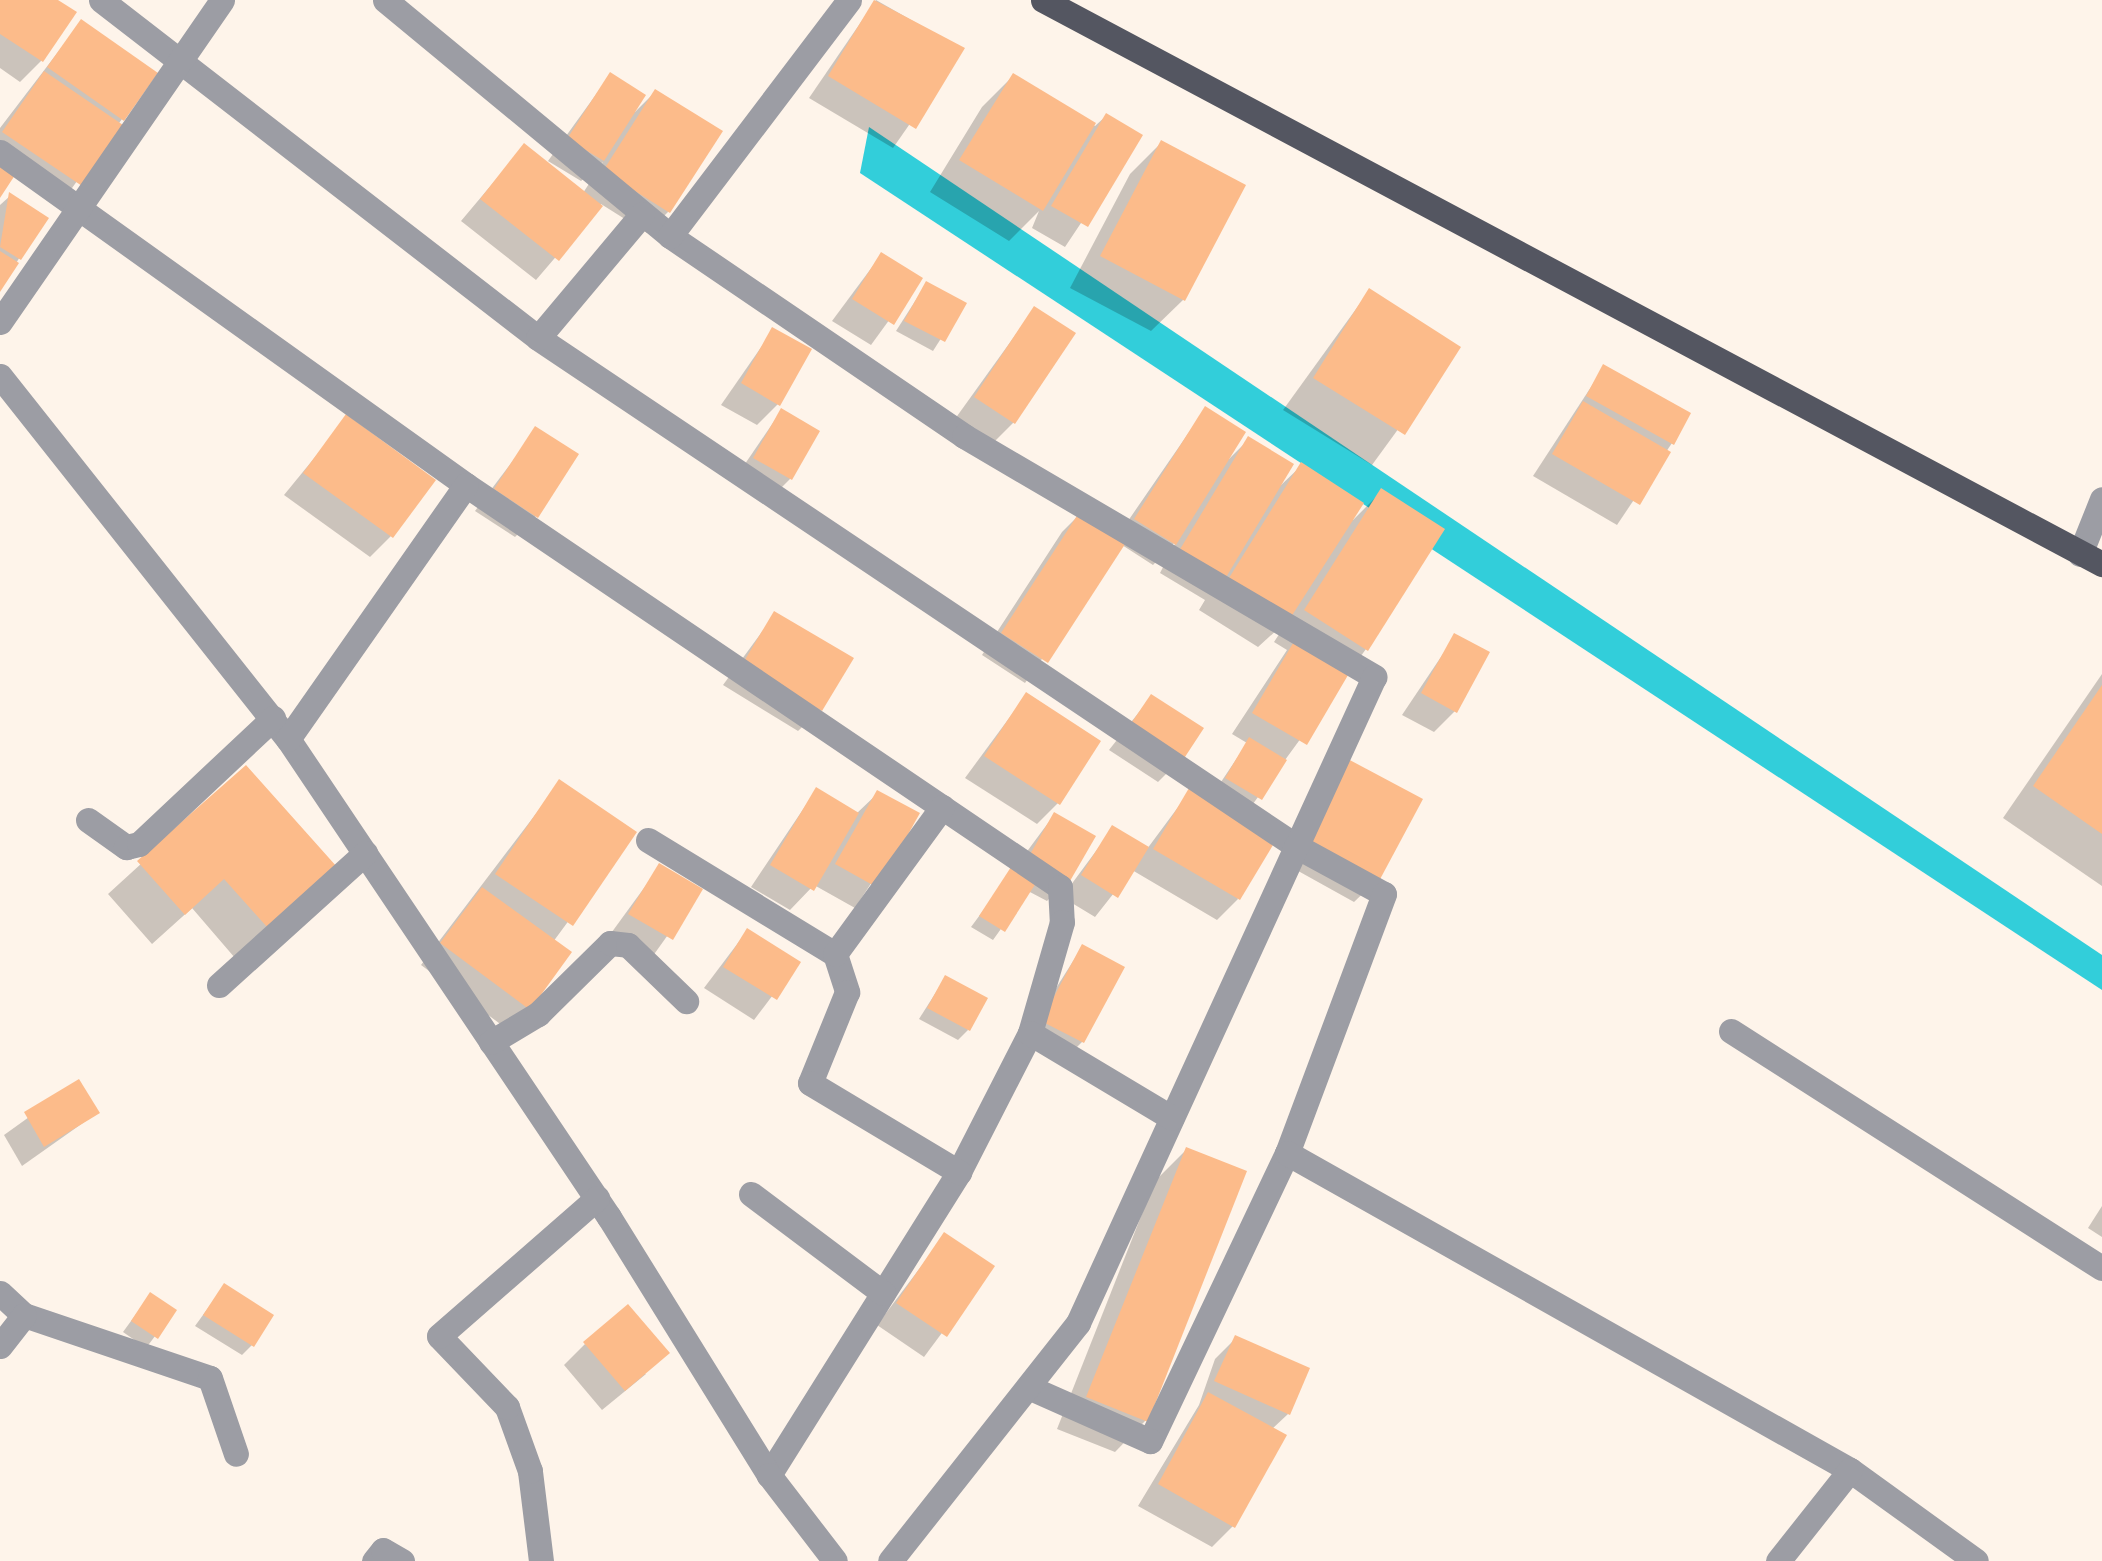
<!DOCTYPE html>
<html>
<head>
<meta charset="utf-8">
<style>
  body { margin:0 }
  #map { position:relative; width:2102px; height:1561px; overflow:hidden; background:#fef4ea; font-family:"DM Sans",sans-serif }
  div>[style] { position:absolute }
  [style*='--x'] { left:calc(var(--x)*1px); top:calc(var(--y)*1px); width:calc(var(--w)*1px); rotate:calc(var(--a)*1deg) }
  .water>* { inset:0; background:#32ceda }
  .shadow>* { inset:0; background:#0003 }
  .building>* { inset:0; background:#fcbb8a }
  .minor>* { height:25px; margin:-12.5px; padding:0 12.5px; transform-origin:12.5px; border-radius:12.5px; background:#9c9da4 }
  .major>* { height:25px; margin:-12.5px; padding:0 12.5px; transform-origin:12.5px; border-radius:12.5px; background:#545661 }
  span { translate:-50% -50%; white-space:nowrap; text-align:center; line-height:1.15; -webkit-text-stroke:9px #fff; paint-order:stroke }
</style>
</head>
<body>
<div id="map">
  <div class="water">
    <div style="clip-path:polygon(869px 127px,2102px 955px,2102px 990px,860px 173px)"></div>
  </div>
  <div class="shadow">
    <div style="clip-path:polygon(0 0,54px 0,41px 61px,20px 82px,0 68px)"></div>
    <div style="clip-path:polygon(876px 0,962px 49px,893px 148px,809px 98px)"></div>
    <div style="clip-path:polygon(81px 22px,122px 119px,59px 206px,13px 174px,0 194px,0 128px)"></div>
    <div style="clip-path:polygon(610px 75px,635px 112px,655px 92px,668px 212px,647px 233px,601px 204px,536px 280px,461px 221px,524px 146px,583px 193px,603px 162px,581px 181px,548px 161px)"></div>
    <div style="clip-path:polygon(1013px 76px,1095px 126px,1106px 116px,1139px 136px,1065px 247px,1032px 228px,1039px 211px,1009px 241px,930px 192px,982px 107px)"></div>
    <div style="clip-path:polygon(1161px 143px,1183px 300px,1151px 331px,1070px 288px,1130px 174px)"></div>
    <div style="clip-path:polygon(10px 196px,45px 218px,0 288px,0 205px)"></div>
    <div style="clip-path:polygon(881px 255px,919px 279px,871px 345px,832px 321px)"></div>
    <div style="clip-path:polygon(926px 284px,963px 304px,933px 351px,896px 331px)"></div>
    <div style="clip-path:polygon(1369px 291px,1458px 347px,1372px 465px,1283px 410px)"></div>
    <div style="clip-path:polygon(1034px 309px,1013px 423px,992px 444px,955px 419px)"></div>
    <div style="clip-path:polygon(773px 330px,778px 404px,757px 425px,721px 405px)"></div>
    <div style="clip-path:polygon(1604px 367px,1672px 443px,1617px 525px,1533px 476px)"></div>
    <div style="clip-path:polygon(1205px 409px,1229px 459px,1248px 440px,1279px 487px,1302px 465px,1353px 520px,1381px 492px,1366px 649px,1250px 808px,1217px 788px,1247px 743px,1232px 734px,1287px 650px,1274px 642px,1289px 619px,1258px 647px,1199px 610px,1205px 600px,1160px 573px,1177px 540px,1153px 565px,1122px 545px,1025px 683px,982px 655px,1062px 532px,1083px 511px,1119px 534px)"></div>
    <div style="clip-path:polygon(781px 411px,790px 479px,769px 500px,734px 480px)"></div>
    <div style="clip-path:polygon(347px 418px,391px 536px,370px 557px,284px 495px)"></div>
    <div style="clip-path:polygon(536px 430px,536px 516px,515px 537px,475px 511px)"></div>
    <div style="clip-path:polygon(775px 614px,820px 710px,798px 731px,723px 685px)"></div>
    <div style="clip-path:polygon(1455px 636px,1455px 711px,1434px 732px,1402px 715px)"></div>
    <div style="clip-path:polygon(2102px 674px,2102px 886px,2003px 818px)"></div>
    <div style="clip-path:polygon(1026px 695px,1058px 803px,1037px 824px,965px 778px)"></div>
    <div style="clip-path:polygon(1151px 697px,1179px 761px,1158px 782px,1109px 750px)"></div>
    <div style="clip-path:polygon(245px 769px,302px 898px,235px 958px,192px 908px,152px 944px,108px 894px)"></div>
    <div style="clip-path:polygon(560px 782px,634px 832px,553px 942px,528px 1008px,507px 1029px,421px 965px)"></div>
    <div style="clip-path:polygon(1326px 782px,1376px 881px,1354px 902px,1282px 862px)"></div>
    <div style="clip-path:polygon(816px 790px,856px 814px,878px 793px,916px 814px,855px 908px,814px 885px,790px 910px,751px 887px)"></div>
    <div style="clip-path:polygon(1190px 791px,1238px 899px,1217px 920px,1132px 870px,1095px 917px,1062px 897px,1113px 828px,1147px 849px)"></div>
    <div style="clip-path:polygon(1054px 815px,1070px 877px,1047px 901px,1028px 891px,993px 940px,971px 927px)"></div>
    <div style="clip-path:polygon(660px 866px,700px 890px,650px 960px,609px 936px)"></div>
    <div style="clip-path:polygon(747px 931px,797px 963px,754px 1020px,704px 988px)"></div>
    <div style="clip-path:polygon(1082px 947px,1082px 1042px,1061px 1063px,1022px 1042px)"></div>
    <div style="clip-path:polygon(945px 978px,968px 1030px,958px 1040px,919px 1019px)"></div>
    <div style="clip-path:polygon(78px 1082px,97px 1113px,22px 1166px,4px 1135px)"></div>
    <div style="clip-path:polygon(1186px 1150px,1146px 1420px,1115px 1452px,1057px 1429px,1155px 1181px)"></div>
    <div style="clip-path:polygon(2102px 1206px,2102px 1237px,2088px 1228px)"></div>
    <div style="clip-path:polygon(944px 1236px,991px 1267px,924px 1357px,877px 1325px)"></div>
    <div style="clip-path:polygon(224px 1286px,252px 1345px,242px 1355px,195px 1326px)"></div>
    <div style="clip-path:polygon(150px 1295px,174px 1311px,146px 1348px,123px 1332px)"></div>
    <div style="clip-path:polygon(1236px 1338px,1288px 1414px,1271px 1430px,1233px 1526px,1212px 1547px,1138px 1506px,1199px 1405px,1215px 1359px)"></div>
    <div style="clip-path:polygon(585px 1344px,646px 1374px,602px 1410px,564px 1365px)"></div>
  </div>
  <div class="building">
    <div style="clip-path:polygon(0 0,58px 0,77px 12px,43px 62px,0 34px)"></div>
    <div style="clip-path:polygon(874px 0,965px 48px,916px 129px,828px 76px)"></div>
    <div style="clip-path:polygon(81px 19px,158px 73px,124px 121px,47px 67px)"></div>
    <div style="clip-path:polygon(44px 71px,123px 125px,82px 186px,2px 132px)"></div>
    <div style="clip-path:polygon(610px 72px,646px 95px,604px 161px,567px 139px)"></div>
    <div style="clip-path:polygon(1013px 73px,1096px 123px,1043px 211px,959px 160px)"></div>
    <div style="clip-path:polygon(655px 89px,723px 131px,670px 213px,603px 171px)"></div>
    <div style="clip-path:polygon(1106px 113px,1143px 135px,1088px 227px,1051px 206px)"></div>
    <div style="clip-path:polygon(1161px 140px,1246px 185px,1185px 301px,1100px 256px)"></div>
    <div style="clip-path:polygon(524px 143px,603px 206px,559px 261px,480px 199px)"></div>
    <div style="clip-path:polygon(0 162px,17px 172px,0 198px)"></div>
    <div style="clip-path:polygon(9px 192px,49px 218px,21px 260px,0 247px)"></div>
    <div style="clip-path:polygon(0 251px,19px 263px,0 292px)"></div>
    <div style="clip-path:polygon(881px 252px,923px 278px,894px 325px,852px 299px)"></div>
    <div style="clip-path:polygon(926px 281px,967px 303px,945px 342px,904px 321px)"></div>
    <div style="clip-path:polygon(1369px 288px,1461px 347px,1405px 435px,1313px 378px)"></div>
    <div style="clip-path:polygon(1034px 306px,1076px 333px,1015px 424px,974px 397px)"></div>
    <div style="clip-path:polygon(772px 327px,812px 349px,780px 406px,741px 383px)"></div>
    <div style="clip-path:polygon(1603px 364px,1691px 413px,1674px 445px,1586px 396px)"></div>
    <div style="clip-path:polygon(1583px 401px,1671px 452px,1640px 505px,1552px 454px)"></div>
    <div style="clip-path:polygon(1205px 406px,1246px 432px,1176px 545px,1134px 519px)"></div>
    <div style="clip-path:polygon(781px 408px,820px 431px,792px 480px,753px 458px)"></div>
    <div style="clip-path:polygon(346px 414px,436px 480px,393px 538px,303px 473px)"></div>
    <div style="clip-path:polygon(535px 426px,579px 454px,538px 518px,494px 489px)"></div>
    <div style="clip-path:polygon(1248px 436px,1294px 464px,1225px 579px,1179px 551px)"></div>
    <div style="clip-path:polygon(1301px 462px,1364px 503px,1291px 617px,1229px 578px)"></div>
    <div style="clip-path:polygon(1381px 488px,1445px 529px,1368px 651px,1304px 610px)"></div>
    <div style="clip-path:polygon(1082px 508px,1129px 538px,1048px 663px,1001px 633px)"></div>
    <div style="clip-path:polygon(774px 611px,854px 658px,822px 711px,743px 663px)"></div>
    <div style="clip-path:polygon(1454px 633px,1490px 652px,1457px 713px,1421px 693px)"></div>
    <div style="clip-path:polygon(1296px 638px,1351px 670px,1307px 745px,1252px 713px)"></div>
    <div style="clip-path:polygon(2102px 685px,2102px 834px,2033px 786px)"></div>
    <div style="clip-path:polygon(1026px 692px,1101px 741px,1060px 805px,984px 756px)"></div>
    <div style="clip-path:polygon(1151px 694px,1204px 728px,1181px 763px,1128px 728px)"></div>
    <div style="clip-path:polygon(1249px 737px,1287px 760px,1262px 800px,1225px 778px)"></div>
    <div style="clip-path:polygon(1346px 758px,1423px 799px,1378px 883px,1301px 840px)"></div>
    <div style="clip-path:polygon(246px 765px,337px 867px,268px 928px,224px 879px,185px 915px,137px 861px)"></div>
    <div style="clip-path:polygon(559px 779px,637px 832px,573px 926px,495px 874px)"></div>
    <div style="clip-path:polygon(816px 787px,859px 813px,814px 891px,770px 865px)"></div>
    <div style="clip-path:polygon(1189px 788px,1276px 840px,1240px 900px,1153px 849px)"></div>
    <div style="clip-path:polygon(877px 790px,920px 813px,878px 888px,835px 864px)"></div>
    <div style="clip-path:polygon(1054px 812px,1096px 836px,1070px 881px,1028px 858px)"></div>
    <div style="clip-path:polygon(1112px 825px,1149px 847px,1118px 898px,1081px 875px)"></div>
    <div style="clip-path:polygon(659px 863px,703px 889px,673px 940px,628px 914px)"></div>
    <div style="clip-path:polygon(1011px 867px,1036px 883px,1005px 932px,979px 916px)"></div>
    <div style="clip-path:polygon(482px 887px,572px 952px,530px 1010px,440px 943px)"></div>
    <div style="clip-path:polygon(747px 928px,801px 962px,777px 1000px,723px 967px)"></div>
    <div style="clip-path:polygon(1082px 944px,1125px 967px,1084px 1043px,1041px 1021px)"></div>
    <div style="clip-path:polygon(945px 975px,988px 998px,970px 1031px,927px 1008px)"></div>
    <div style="clip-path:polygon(79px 1079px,100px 1113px,44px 1147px,24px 1112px)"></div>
    <div style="clip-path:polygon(1186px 1147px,1247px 1171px,1148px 1422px,1086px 1397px)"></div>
    <div style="clip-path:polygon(944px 1232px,995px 1266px,947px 1337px,896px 1303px)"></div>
    <div style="clip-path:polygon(224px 1283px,274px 1315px,254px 1347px,203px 1315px)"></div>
    <div style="clip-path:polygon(150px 1292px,177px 1310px,158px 1339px,131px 1321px)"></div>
    <div style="clip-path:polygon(628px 1304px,670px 1353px,625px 1391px,583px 1342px)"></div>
    <div style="clip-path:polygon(1235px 1335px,1310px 1368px,1290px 1415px,1214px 1381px)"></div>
    <div style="clip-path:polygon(1208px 1392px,1287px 1435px,1235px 1528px,1158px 1484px)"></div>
  </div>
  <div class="minor">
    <div style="--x:101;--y:0;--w:552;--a:37.72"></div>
    <div style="--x:538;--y:338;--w:912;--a:33.83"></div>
    <div style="--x:1296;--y:846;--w:100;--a:28.6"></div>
    <div style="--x:1384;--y:894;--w:277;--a:110.5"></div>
    <div style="--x:1287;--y:1153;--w:319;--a:115.4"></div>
    <div style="--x:1150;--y:1441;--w:133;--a:-156.1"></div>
    <div style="--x:385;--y:0;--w:370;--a:39.6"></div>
    <div style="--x:670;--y:236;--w:356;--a:34.2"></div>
    <div style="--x:964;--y:436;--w:476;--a:30.4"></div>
    <div style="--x:1374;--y:677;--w:711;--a:114.62"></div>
    <div style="--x:1078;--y:1323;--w:303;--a:128.3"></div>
    <div style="--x:0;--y:152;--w:573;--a:35.55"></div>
    <div style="--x:466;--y:485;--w:717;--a:34.09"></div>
    <div style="--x:1060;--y:887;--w:35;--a:87"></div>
    <div style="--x:1062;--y:922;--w:116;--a:106.1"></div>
    <div style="--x:1030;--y:1033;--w:156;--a:117.1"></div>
    <div style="--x:959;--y:1172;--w:358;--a:122.1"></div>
    <div style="--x:670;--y:236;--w:296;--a:-52.8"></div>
    <div style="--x:0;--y:322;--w:391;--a:-55.4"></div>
    <div style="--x:538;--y:338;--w:162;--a:-50"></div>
    <div style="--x:0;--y:376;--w:463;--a:51.6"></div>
    <div style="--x:288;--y:739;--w:576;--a:56.12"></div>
    <div style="--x:609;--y:1217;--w:304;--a:58.2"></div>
    <div style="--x:769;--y:1475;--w:108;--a:52.5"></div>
    <div style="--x:2080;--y:554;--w:59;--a:-68.2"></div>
    <div style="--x:288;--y:739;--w:310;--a:-55"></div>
    <div style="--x:88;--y:820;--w:47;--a:35.4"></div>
    <div style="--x:126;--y:847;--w:13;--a:-13"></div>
    <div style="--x:139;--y:844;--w:184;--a:-43.2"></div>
    <div style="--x:648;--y:840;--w:219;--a:31.4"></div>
    <div style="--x:835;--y:954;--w:40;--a:72"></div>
    <div style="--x:847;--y:992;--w:98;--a:112.1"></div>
    <div style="--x:810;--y:1083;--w:174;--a:30.9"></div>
    <div style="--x:835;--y:954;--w:182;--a:-53.9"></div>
    <div style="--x:219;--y:985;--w:197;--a:-42.1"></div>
    <div style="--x:1731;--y:1031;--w:440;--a:32.6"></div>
    <div style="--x:1030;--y:1033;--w:165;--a:30.9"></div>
    <div style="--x:491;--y:1042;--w:55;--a:-30.8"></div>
    <div style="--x:538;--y:1014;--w:101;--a:-44.6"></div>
    <div style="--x:610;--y:943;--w:18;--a:6"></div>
    <div style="--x:628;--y:945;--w:81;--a:44"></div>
    <div style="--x:1287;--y:1153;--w:646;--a:29.38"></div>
    <div style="--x:1850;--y:1470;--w:155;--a:35.8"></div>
    <div style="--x:751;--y:1194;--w:165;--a:36.9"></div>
    <div style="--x:0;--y:1293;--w:33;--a:43"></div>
    <div style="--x:24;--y:1315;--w:196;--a:18.7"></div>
    <div style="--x:210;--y:1378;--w:80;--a:71.1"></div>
    <div style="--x:0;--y:1346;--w:39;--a:-52"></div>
    <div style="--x:374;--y:1561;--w:14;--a:-51"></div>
    <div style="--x:383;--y:1550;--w:22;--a:30"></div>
    <div style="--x:541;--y:1561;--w:91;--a:-97"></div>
    <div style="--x:530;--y:1471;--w:68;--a:-109.8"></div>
    <div style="--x:507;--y:1407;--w:98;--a:-133.8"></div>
    <div style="--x:439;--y:1336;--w:210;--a:-41.1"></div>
    <div style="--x:1778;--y:1561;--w:116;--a:-51.6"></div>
  </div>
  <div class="major">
    <div style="--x:1043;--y:0;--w:1200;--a:28.04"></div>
  </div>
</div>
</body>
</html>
